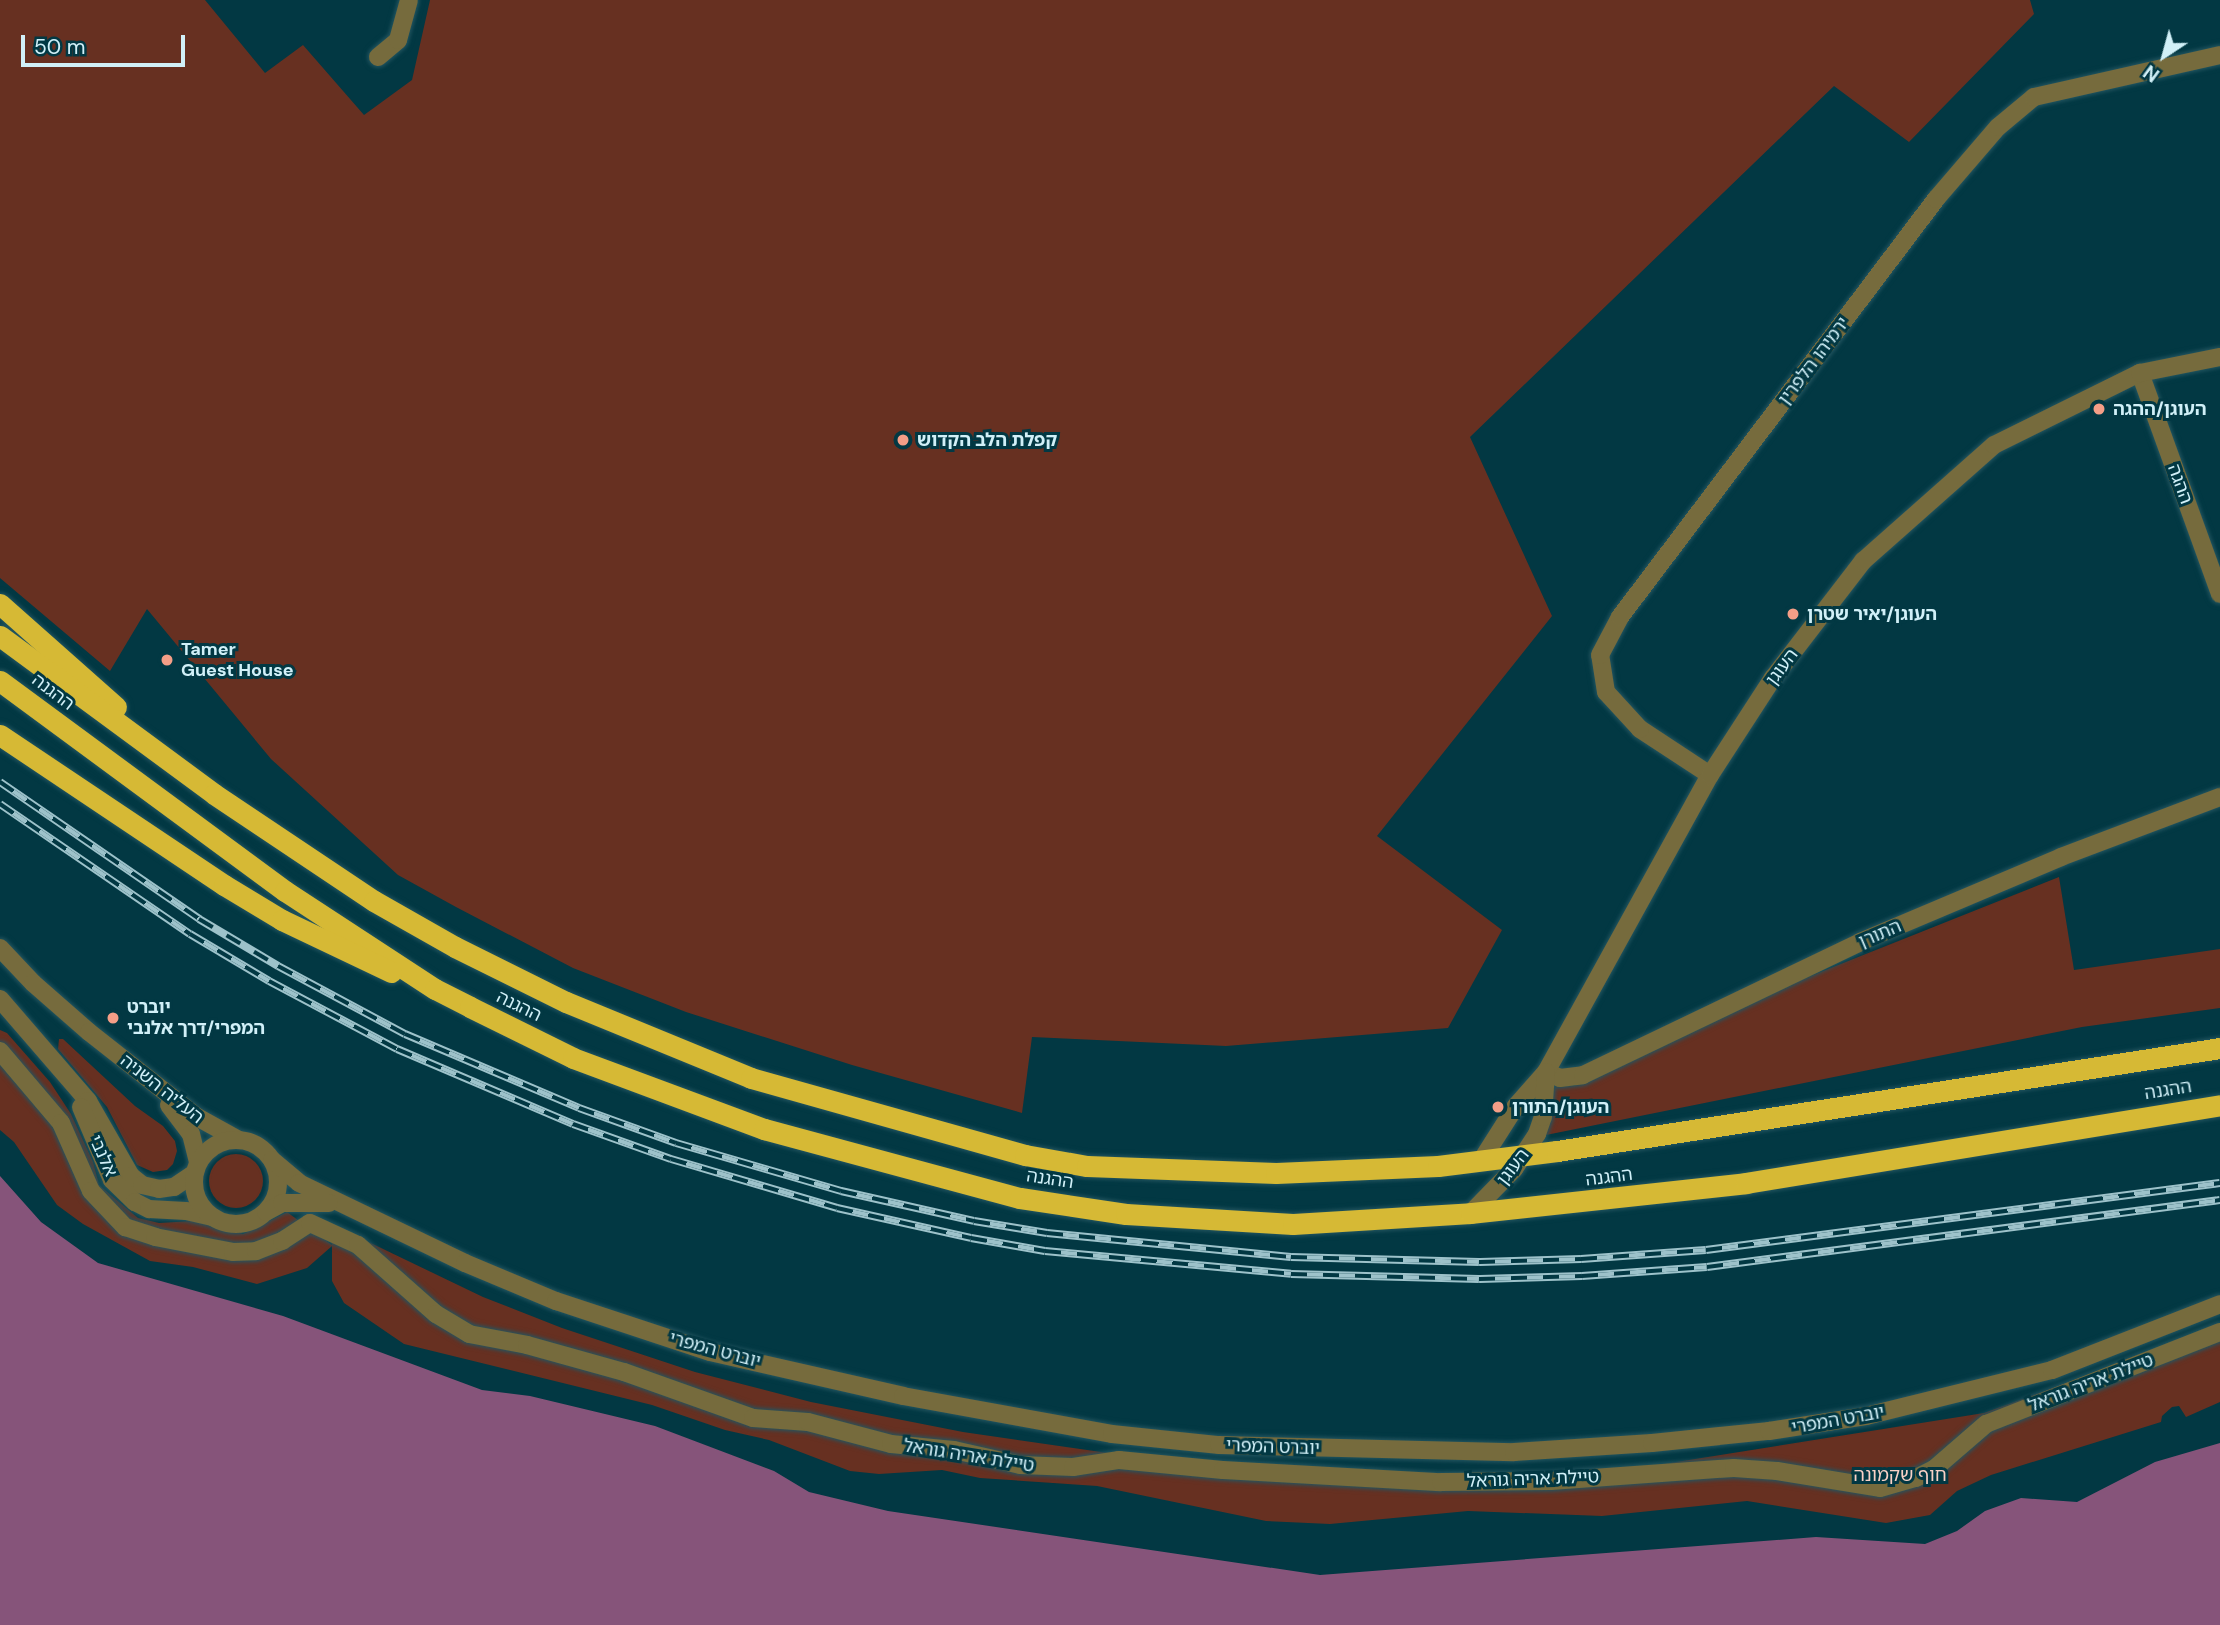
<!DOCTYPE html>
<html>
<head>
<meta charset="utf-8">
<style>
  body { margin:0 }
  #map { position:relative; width:2220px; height:1625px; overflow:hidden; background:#023843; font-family:"DM Sans","Noto Sans Hebrew",sans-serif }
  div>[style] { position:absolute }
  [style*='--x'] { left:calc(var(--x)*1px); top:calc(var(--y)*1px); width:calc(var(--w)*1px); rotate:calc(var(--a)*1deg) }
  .green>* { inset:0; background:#673021 }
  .round { border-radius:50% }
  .water>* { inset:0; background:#86547a }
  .roads { filter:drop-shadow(0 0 2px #235560) drop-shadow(0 0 2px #235560) }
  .minor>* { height:18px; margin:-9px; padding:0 9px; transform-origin:9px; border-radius:9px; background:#766b3d }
  .minor>.ring { margin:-9px; padding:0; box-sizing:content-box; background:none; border:18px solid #766b3d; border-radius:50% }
  .highway>* { height:21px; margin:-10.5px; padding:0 10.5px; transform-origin:10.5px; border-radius:10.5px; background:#d6b935 }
  .rail>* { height:8px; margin-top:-4px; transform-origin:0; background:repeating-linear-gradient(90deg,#023843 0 16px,#9dc2ca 0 32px); box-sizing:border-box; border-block:2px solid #9dc2ca }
  .dots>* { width:19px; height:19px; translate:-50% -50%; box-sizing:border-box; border:4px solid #023843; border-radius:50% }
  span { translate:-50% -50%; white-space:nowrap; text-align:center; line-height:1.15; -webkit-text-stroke:6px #023843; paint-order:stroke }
  .street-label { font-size:18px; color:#d1f0f8 }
  .poi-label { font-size:18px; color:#d1f0f8; font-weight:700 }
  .left { translate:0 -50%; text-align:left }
  .park-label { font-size:18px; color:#f8d1c6 }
  .north { position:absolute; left:2129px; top:21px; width:70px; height:70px; -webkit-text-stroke:5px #023843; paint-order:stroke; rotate:216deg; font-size:19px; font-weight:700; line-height:28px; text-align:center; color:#d1f0f8 }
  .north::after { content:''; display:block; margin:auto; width:24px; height:32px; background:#d1f0f8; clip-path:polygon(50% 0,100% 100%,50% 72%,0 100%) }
  .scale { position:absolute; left:21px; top:35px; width:164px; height:32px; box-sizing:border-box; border:4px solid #d1f0f8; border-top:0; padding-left:9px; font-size:21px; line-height:24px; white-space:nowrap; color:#d1f0f8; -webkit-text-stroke:5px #023843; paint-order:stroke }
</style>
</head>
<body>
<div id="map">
  <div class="green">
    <div style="clip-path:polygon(0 0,205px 0,265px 73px,303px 45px,364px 115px,412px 80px,430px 0,2030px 0,2034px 14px,1909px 142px,1834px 86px,1470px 437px,1552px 616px,1377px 836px,1502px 930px,1448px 1028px,1226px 1046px,1032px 1037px,1022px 1113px,852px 1065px,686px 1012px,573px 968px,456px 907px,398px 875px,271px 759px,147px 609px,110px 671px,0 578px)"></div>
    <div style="clip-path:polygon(2059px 877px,2074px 970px,2220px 949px,2220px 1008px,2082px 1027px,1546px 1135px,1551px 1113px,1552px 1081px,1574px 1086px,1798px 981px)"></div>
    <div style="clip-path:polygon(0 1030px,7px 1033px,50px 1082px,71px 1114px,93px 1162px,99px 1185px,138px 1218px,159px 1223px,192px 1221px,243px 1234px,287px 1212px,332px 1245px,327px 1222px,483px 1297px,562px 1328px,695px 1372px,811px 1402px,963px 1432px,1101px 1452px,1239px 1466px,1386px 1474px,1528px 1475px,1645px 1467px,1984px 1413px,2220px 1327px,2220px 1402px,2186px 1417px,2179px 1406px,2172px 1407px,2162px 1416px,2161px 1422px,1991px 1475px,1957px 1491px,1930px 1515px,1886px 1523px,1747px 1501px,1602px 1516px,1468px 1511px,1330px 1524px,1266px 1521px,1097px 1486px,980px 1478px,942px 1470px,879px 1474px,850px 1471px,769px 1440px,725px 1430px,652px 1405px,404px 1344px,344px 1303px,332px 1281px,332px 1246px,307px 1268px,257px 1284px,193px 1267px,150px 1261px,83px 1224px,57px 1205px,14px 1142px,0 1130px)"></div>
    <div style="clip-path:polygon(59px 1039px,63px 1039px,135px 1106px,163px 1126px,175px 1141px,177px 1151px,173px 1164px,167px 1170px,153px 1172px,137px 1165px,107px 1107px,58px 1049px)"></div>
    <div class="round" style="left:209px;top:1154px;width:54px;height:54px"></div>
  </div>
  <div class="water">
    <div style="clip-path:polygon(0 1176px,41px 1222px,98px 1263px,283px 1316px,482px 1390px,530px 1396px,655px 1426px,774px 1471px,809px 1492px,888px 1511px,1320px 1575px,1816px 1537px,1925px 1544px,1957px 1531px,1985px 1511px,2021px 1498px,2077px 1502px,2155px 1462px,2220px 1443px,2220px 1625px,0 1625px)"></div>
  </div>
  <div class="roads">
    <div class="minor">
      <div style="--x:378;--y:57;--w:26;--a:-40"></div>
      <div style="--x:398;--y:40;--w:41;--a:-74.6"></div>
      <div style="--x:2140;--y:373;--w:235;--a:70.1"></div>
      <div style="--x:1710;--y:775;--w:84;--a:-146.7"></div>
      <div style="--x:1640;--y:729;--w:50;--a:-132.6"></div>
      <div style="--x:1606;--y:692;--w:37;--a:-99"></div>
      <div style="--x:1600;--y:655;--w:43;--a:-62.2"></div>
      <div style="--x:1620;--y:617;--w:524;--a:-52.91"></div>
      <div style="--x:1936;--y:199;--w:95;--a:-49.3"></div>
      <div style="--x:1998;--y:127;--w:47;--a:-39.8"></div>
      <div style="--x:2034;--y:97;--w:191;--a:-12.7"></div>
      <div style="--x:0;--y:948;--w:48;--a:46.7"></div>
      <div style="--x:33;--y:983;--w:74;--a:41.2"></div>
      <div style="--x:89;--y:1032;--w:137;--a:38.2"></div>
      <div style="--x:197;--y:1117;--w:48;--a:28.7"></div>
      <div style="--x:0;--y:999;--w:135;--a:49.2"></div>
      <div style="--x:88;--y:1101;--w:86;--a:60.2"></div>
      <div style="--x:131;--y:1176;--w:14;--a:39"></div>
      <div style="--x:142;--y:1185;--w:17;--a:13"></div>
      <div style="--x:159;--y:1189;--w:15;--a:-8"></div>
      <div style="--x:174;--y:1187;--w:25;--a:-34"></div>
      <div style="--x:0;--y:1051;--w:94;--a:49.7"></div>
      <div style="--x:61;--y:1123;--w:74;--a:66.2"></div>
      <div style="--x:91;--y:1191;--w:50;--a:46.6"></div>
      <div style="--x:125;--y:1227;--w:32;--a:18"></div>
      <div style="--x:155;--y:1237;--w:79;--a:10.9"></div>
      <div style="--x:233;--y:1252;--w:23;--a:-2"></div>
      <div style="--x:256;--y:1251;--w:28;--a:-21"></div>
      <div style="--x:282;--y:1241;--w:33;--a:-33"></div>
      <div style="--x:310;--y:1223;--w:53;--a:24.6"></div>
      <div style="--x:358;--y:1245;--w:104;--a:41.5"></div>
      <div style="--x:436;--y:1314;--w:39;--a:31"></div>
      <div style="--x:469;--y:1334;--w:59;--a:10.7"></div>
      <div style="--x:527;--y:1345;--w:101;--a:15.6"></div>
      <div style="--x:624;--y:1372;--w:137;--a:19.6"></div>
      <div style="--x:753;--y:1418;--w:55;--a:4.2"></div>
      <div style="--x:808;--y:1422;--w:86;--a:14.8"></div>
      <div style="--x:891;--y:1444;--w:63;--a:5.4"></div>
      <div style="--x:954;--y:1450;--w:68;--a:12.8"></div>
      <div style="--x:1020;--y:1465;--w:53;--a:2.2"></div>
      <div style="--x:1073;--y:1467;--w:47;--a:-8.7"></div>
      <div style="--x:1119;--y:1460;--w:104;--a:5.5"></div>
      <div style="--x:1223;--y:1470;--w:218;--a:3.2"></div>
      <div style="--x:1441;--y:1482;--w:110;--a:-0.5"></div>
      <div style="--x:1551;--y:1481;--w:183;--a:-4.1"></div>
      <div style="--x:1734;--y:1468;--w:43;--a:4"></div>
      <div style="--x:1777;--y:1471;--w:104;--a:9.4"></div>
      <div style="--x:1880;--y:1488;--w:37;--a:-16"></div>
      <div style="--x:1916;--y:1478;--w:20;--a:-27"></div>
      <div style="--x:1934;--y:1469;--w:69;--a:-40.9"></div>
      <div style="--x:1986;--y:1424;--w:251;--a:-21.5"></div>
      <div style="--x:1546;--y:1072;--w:15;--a:23"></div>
      <div style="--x:1560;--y:1078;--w:23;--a:-7"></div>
      <div style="--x:1583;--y:1075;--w:307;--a:-25.6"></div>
      <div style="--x:1860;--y:942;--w:218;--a:-22.9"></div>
      <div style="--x:2061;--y:857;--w:170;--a:-20.7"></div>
      <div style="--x:169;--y:1105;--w:36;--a:53"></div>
      <div style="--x:191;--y:1134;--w:29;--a:76"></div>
      <div style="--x:81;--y:1107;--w:79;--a:67"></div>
      <div style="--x:112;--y:1180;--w:32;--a:44"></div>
      <div style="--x:135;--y:1202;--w:16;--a:27"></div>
      <div style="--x:149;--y:1209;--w:37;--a:3"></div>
      <div style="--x:186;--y:1211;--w:28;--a:13"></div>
      <div class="ring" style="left:194px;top:1140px;width:66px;height:66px"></div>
      <div style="--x:272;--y:1160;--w:35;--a:40"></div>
      <div style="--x:299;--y:1183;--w:184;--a:25.7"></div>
      <div style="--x:465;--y:1263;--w:99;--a:22.7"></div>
      <div style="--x:556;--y:1301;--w:162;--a:18.3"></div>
      <div style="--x:710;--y:1352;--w:198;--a:12.8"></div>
      <div style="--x:903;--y:1396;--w:212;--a:10.3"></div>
      <div style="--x:1112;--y:1434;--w:108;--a:5.9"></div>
      <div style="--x:1219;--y:1445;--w:295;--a:1.4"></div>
      <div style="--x:1514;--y:1452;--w:138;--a:-3.7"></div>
      <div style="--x:1652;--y:1443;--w:118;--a:-5.9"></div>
      <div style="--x:1769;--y:1431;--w:98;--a:-8.8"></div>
      <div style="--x:1866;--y:1416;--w:192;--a:-13.9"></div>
      <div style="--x:2052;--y:1370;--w:180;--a:-21.4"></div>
      <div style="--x:1481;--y:1161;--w:65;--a:-57.5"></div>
      <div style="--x:1516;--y:1106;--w:45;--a:-48.6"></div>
      <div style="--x:1546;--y:1072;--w:339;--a:-61.1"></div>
      <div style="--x:1710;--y:775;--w:116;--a:-57"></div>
      <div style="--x:1773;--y:678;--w:148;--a:-52.4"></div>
      <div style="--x:1863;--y:561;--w:175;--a:-41.5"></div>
      <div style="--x:1994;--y:445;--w:163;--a:-26.3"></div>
      <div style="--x:2140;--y:373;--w:82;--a:-11.3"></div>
      <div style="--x:266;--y:1212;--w:18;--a:-29"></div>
      <div style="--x:282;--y:1203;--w:47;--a:0"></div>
      <div style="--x:1471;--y:1213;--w:62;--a:-45.7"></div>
      <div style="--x:1514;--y:1169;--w:42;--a:-56.7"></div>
      <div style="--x:1537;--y:1134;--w:18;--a:-71"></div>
      <div style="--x:1543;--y:1117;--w:45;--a:-86.2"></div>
    </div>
    <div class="highway">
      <div style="--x:0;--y:604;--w:155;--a:41.6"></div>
      <div style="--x:0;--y:636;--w:266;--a:36.4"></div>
      <div style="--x:214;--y:794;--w:192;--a:33.8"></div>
      <div style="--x:374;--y:901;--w:93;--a:29.6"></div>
      <div style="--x:455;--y:947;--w:124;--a:26.4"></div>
      <div style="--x:566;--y:1002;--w:200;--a:22.3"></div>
      <div style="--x:751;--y:1078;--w:285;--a:15.7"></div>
      <div style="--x:1025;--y:1155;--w:63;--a:10.1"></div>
      <div style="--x:1087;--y:1166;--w:189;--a:2.1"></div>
      <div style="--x:1276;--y:1173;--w:162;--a:-2.5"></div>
      <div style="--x:1438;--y:1166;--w:120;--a:-7.2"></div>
      <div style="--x:1557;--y:1151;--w:671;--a:-8.83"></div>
      <div style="--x:0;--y:681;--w:354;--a:36.4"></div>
      <div style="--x:285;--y:891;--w:179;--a:33.2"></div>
      <div style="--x:435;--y:989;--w:39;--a:27"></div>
      <div style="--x:470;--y:1007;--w:115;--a:26.3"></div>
      <div style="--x:573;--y:1058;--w:204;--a:20.4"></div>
      <div style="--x:764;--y:1129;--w:265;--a:15.1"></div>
      <div style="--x:1020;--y:1198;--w:107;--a:8.6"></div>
      <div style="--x:1126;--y:1214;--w:167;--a:3.4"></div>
      <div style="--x:1293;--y:1224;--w:178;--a:-3.5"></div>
      <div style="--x:1471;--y:1213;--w:277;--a:-6.2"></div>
      <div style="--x:1746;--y:1183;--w:480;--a:-9.3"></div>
      <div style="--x:0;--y:735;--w:270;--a:33.8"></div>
      <div style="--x:224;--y:885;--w:68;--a:31.1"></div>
      <div style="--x:282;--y:920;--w:121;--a:25.5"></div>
    </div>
  </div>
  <div class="rail">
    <div style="--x:0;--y:782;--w:242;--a:34.5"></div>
    <div style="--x:199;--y:919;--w:92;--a:30.7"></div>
    <div style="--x:278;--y:966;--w:144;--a:28.2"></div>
    <div style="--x:405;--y:1034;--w:189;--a:23"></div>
    <div style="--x:579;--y:1108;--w:103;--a:19.8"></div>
    <div style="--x:676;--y:1143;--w:172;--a:16.2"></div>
    <div style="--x:841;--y:1191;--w:136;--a:12.7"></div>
    <div style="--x:974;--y:1221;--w:74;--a:9.3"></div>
    <div style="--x:1047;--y:1233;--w:245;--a:5.6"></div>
    <div style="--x:1291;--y:1257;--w:188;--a:1.5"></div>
    <div style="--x:1479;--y:1262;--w:102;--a:-1.7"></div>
    <div style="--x:1581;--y:1259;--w:125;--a:-4.1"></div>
    <div style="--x:1706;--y:1250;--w:518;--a:-7.43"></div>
    <div style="--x:0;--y:804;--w:230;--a:34.4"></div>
    <div style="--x:190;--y:934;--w:92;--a:30.7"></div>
    <div style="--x:269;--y:981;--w:145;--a:28"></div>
    <div style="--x:397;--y:1049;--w:191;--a:23.1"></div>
    <div style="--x:573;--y:1124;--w:104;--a:19.7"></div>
    <div style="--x:671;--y:1159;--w:173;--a:16.4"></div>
    <div style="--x:837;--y:1208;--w:137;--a:12.6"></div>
    <div style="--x:971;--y:1238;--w:75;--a:10"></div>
    <div style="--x:1045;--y:1251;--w:247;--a:5.3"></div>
    <div style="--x:1291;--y:1274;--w:188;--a:1.5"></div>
    <div style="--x:1479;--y:1279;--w:103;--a:-1.7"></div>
    <div style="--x:1582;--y:1276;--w:125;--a:-4.1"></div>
    <div style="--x:1707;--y:1267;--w:517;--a:-7.44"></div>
  </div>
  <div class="dots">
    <div style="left:2099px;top:409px;background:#f49e87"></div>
    <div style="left:903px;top:440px;background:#f49e87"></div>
    <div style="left:1793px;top:614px;background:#f49e87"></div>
    <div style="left:167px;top:660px;background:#f49e87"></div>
    <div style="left:113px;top:1018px;background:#f49e87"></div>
    <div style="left:1498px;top:1107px;background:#f49e87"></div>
  </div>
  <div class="street-label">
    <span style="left:1814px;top:361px;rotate:-53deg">ירמיהו הלפרין</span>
    <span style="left:2180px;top:484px;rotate:70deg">ההגה</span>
    <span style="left:1782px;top:667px;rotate:-53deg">העוגן</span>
    <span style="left:53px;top:692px;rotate:37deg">ההגנה</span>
    <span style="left:1880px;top:934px;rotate:-23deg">התורן</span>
    <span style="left:519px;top:1006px;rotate:26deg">ההגנה</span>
    <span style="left:162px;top:1089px;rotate:38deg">העליה השניה</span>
    <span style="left:2168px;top:1090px;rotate:-9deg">ההגנה</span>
    <span style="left:103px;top:1156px;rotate:66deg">אלנבי</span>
    <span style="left:1513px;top:1167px;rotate:-52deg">העוגן</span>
    <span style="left:1609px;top:1177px;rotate:-7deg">ההגנה</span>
    <span style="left:1050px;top:1179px;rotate:9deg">ההגנה</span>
    <span style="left:715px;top:1350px;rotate:15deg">יוברט המפרי</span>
    <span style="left:2091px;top:1383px;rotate:-21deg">טיילת אריה גוראל</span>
    <span style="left:1838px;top:1420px;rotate:-10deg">יוברט המפרי</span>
    <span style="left:1273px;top:1447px;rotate:2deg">יוברט המפרי</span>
    <span style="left:969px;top:1456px;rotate:9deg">טיילת אריה גוראל</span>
    <span style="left:1533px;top:1479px;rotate:-2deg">טיילת אריה גוראל</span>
  </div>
  <div class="poi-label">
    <span class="left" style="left:2113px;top:409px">העוגן/ההגה</span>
    <span class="left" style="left:917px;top:440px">קפלת הלב הקדוש</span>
    <span class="left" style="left:1807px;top:614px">העוגן/יאיר שטרן</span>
    <span class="left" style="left:181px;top:660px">Tamer<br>Guest House</span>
    <span class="left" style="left:127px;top:1018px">יוברט<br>המפרי/דרך אלנבי</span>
    <span class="left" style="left:1512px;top:1107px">העוגן/התורן</span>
  </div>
  <div class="park-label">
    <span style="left:1900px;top:1475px">חוף שקמונה</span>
  </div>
  <div class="north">N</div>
  <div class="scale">50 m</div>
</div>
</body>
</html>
